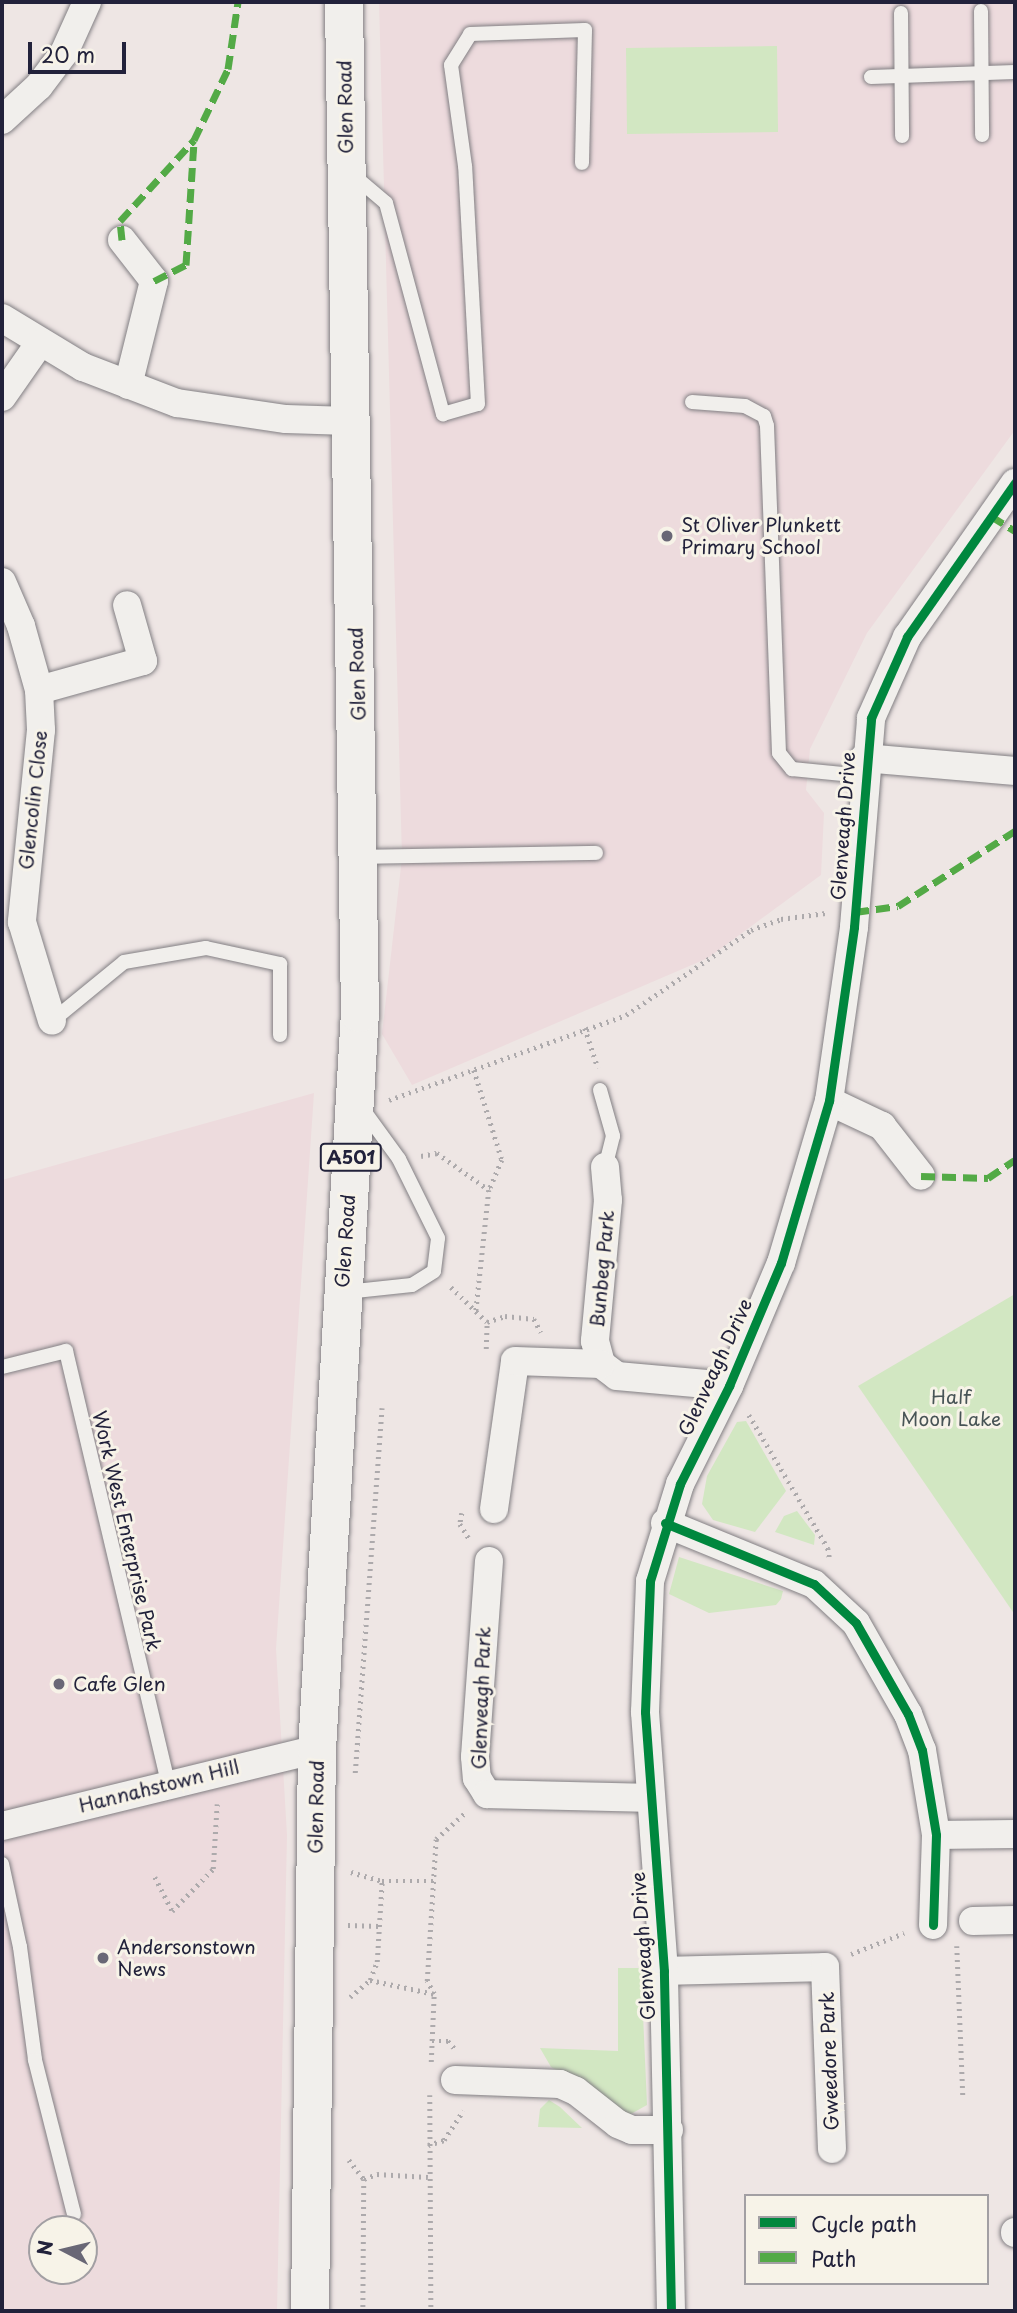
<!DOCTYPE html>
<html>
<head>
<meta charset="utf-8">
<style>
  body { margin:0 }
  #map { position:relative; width:1017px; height:2313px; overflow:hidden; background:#eee6e4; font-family:"Playpen Sans",sans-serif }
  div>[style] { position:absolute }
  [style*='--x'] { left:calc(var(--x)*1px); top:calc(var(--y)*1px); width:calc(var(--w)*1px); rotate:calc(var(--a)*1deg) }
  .built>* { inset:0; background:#eddbdd }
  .green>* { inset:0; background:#d2e7c2 }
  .path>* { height:4.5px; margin-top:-2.25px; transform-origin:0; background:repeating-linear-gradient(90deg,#adaaac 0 2px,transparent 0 7px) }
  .roads { filter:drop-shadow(0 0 2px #827f83) drop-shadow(0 0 2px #827f83) }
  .service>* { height:14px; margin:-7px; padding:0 7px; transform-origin:7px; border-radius:7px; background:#f1efec }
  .minor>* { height:28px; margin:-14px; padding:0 14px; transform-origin:14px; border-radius:14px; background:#f1efec }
  .primary>* { height:38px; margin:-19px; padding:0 19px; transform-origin:19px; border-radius:19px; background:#f1efec }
  .quiet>* { height:7px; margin-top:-3.5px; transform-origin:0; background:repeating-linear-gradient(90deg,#53aa46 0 14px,transparent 0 21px) }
  .cycleway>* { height:9px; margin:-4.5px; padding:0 4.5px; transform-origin:4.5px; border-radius:4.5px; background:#00873e }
  .dots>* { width:19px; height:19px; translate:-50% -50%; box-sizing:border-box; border:4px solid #f7f3e8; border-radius:50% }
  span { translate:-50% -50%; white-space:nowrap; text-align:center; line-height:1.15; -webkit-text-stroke:6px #f7f3e8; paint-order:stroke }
  .shield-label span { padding:2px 5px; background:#f7f3e8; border:2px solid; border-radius:5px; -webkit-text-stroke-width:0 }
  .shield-label { font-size:18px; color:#22223b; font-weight:700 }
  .street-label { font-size:19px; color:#22223b }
  .poi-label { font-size:19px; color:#22223b }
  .left { translate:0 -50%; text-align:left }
  .park-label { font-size:19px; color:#485456 }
  .frame { position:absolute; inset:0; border:4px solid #22223b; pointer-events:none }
  .legend { position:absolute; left:744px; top:2194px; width:245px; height:91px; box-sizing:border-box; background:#f7f3e8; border:2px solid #a29fa3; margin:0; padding:9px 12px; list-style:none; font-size:21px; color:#22223b }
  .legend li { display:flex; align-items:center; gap:14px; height:35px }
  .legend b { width:35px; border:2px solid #a29fa3 }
  .north { position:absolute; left:28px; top:2215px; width:70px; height:70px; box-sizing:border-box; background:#f7f3e8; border:2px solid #a29fa3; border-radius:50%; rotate:277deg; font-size:19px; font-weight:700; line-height:28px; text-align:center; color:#22223b }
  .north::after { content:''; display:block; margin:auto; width:24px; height:32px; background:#696776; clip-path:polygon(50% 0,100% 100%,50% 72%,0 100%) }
  .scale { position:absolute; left:28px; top:42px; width:98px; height:32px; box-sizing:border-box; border:4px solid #22223b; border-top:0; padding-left:9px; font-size:21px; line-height:24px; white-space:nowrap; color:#22223b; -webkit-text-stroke:5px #f7f3e8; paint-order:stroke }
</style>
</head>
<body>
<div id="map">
  <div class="built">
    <div style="clip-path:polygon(379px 2px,1015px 2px,1015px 430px,867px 633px,810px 749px,806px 790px,824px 813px,821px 875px,708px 958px,412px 1085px,382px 1034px,402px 858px)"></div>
    <div style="clip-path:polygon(evenodd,314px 1093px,276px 1649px,287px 1835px,277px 2311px,2px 2311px,2px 1180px,314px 1093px,42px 2229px,84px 2229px,84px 2271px,42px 2271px,42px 2229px)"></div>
  </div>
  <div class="green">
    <div style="clip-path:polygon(777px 46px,778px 132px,627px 134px,626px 48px)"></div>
    <div style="clip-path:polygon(1015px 1294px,1015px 1615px,858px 1386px)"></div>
    <div style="clip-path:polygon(746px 1421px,786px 1491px,755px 1532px,713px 1520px,702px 1504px,707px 1476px,737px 1422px)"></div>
    <div style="clip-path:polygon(797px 1511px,815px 1535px,814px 1545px,775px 1532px,784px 1516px)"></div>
    <div style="clip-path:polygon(679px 1557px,783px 1591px,781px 1599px,776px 1605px,709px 1613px,669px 1594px)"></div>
    <div style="clip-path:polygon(618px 1968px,641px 1968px,647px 2105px,629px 2115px,551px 2067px,540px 2048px,618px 2051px)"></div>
    <div style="clip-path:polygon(549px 2100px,560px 2107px,582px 2128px,538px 2127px,540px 2109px)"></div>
  </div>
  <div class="path">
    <div style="--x:585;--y:1028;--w:42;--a:72"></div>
    <div style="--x:474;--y:1070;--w:94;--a:72.7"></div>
    <div style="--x:502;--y:1160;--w:33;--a:113"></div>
    <div style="--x:489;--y:1190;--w:123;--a:96.1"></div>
    <div style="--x:389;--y:1100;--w:252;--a:-19.7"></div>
    <div style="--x:626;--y:1015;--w:151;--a:-34.2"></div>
    <div style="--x:751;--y:930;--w:32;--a:-20"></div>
    <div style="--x:781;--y:919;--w:45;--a:-7.6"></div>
    <div style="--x:421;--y:1156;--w:16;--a:-11"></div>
    <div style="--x:437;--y:1153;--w:64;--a:35.4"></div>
    <div style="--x:451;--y:1287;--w:50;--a:44.2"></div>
    <div style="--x:487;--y:1322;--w:19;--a:-18"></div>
    <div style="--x:505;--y:1316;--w:29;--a:6"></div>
    <div style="--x:534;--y:1319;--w:15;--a:62"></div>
    <div style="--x:486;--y:1349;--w:27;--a:-88"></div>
    <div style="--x:749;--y:1415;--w:155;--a:59.3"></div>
    <div style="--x:828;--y:1548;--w:12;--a:81"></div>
    <div style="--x:462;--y:1513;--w:11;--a:100"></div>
    <div style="--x:460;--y:1524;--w:19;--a:58"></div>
    <div style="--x:355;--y:1773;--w:366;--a:-85.8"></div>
    <div style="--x:351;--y:1872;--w:32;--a:16"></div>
    <div style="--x:382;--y:1881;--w:51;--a:0"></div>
    <div style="--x:155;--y:1877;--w:38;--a:63"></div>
    <div style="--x:172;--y:1911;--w:59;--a:-45.7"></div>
    <div style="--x:213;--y:1869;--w:65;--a:-86.5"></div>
    <div style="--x:348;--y:1925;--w:31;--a:2"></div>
    <div style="--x:957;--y:1946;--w:150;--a:87.7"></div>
    <div style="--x:851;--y:1954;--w:57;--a:-21.6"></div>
    <div style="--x:370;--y:1980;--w:66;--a:12.3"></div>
    <div style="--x:350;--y:1997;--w:26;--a:-40"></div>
    <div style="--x:370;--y:1980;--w:19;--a:-69"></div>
    <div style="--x:377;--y:1962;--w:81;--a:-86.5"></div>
    <div style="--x:432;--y:2041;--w:16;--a:0"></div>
    <div style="--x:448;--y:2041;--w:12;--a:48"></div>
    <div style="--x:431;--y:2062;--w:68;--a:-87.5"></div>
    <div style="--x:434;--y:1994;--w:15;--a:-118"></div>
    <div style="--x:427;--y:1981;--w:142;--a:-86.4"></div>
    <div style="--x:436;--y:1839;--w:39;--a:-42"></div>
    <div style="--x:430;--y:2095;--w:216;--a:89.7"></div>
    <div style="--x:428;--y:2145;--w:17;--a:-17"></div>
    <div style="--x:444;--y:2140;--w:35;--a:-57"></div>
    <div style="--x:349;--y:2160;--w:24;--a:52"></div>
    <div style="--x:364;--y:2179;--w:132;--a:90.4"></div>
    <div style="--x:364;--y:2179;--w:14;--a:-21"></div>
    <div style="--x:377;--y:2174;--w:51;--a:3.4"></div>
  </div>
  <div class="roads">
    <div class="service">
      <div style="--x:981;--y:11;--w:124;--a:89.5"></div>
      <div style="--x:901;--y:13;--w:123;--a:89.5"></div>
      <div style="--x:871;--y:77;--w:144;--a:-2"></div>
      <div style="--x:353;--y:175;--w:43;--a:40.3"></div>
      <div style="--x:386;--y:203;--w:219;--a:74.9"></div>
      <div style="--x:443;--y:414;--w:36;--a:-16"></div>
      <div style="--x:478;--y:404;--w:238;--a:-93.1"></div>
      <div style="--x:465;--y:166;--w:102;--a:-97.9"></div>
      <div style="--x:451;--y:65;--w:36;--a:-58"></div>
      <div style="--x:470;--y:34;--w:115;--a:-2"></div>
      <div style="--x:585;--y:30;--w:133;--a:91.3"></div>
      <div style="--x:692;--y:402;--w:53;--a:4.3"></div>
      <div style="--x:745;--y:406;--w:21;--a:28"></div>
      <div style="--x:764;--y:416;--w:10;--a:73"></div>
      <div style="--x:767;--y:426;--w:327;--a:87.9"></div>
      <div style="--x:779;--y:753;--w:21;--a:51"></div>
      <div style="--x:792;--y:769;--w:71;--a:5.6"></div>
      <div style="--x:361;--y:857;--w:235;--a:-1"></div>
      <div style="--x:52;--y:1021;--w:93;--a:-39.3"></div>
      <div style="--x:124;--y:962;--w:83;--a:-9.7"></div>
      <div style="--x:206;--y:948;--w:76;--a:12.2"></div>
      <div style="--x:280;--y:964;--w:71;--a:90"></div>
      <div style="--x:600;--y:1090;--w:48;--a:74.2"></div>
      <div style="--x:613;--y:1136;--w:32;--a:104"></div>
      <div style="--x:346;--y:1292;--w:66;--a:-6.1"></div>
      <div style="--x:412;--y:1285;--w:26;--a:-32"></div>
      <div style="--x:434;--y:1271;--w:33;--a:-83"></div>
      <div style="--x:438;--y:1238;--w:88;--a:-116.3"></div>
      <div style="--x:399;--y:1159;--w:63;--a:-126"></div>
      <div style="--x:2;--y:1367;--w:66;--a:-14"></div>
      <div style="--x:66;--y:1351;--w:445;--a:76.7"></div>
      <div style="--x:2;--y:1864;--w:85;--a:77.8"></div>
      <div style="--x:20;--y:1947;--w:114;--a:82.4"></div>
      <div style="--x:35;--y:2060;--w:159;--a:75.8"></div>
    </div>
    <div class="minor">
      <div style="--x:2;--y:120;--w:50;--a:-42.6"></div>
      <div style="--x:39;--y:86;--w:41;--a:-52.9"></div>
      <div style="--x:64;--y:53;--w:56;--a:-65.7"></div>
      <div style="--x:122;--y:240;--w:52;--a:52"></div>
      <div style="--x:154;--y:281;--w:107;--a:104"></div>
      <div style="--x:2;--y:318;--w:95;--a:31.2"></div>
      <div style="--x:83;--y:367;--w:101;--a:21"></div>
      <div style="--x:177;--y:403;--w:110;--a:8.4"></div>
      <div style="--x:286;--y:419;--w:63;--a:1.8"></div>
      <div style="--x:2;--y:397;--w:65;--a:-55.1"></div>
      <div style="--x:2;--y:582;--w:48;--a:66.6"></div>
      <div style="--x:21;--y:626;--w:66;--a:74.3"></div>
      <div style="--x:39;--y:690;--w:40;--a:87.1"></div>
      <div style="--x:41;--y:730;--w:193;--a:95.7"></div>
      <div style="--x:22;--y:922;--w:103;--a:73.1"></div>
      <div style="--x:39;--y:690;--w:108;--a:-15.6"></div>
      <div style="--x:143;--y:661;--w:58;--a:-105.9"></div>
      <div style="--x:864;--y:758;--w:152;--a:4.9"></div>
      <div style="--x:829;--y:1101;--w:59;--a:25.3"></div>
      <div style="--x:882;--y:1126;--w:63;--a:52"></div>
      <div style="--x:605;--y:1167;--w:33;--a:85"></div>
      <div style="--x:608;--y:1200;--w:142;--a:95.3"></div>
      <div style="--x:595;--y:1341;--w:24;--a:75"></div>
      <div style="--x:601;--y:1364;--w:20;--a:37"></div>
      <div style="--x:617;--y:1376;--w:112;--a:5.1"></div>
      <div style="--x:494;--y:1509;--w:149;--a:-81.9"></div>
      <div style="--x:515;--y:1361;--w:86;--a:2"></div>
      <div style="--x:665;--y:1523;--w:161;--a:22.3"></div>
      <div style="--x:814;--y:1584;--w:57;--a:42.9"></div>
      <div style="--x:856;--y:1623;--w:105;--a:60.3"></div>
      <div style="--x:908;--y:1714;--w:39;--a:69"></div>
      <div style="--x:922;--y:1750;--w:86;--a:80.6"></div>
      <div style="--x:936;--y:1835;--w:90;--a:91.9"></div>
      <div style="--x:489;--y:1561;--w:196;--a:94.1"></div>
      <div style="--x:475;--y:1757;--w:21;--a:85"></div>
      <div style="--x:477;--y:1778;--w:19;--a:58"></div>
      <div style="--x:487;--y:1794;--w:164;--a:1.4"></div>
      <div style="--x:2;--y:1826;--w:324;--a:-13.7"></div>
      <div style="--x:936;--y:1835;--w:79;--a:-0.7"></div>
      <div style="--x:973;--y:1921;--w:42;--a:-1.4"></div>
      <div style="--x:664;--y:1971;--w:161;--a:-1.4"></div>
      <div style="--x:825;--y:1967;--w:182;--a:87.8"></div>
      <div style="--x:455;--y:2080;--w:105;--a:2.2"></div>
      <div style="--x:560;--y:2084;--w:17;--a:24"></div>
      <div style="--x:576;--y:2091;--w:53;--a:38.2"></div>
      <div style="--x:618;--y:2124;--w:15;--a:23"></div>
      <div style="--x:632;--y:2130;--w:37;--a:0"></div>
      <div style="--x:1015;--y:2232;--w:1;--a:90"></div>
      <div style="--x:671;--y:2311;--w:340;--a:-91.2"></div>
      <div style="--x:664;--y:1971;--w:260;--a:-94.2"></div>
      <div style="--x:645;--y:1712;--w:131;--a:-87.8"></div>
      <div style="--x:650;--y:1581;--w:102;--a:-72.8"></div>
      <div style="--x:680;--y:1484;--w:110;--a:-63.4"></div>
      <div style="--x:729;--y:1386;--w:134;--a:-67.1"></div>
      <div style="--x:781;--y:1263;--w:169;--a:-73.5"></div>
      <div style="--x:829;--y:1101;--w:176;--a:-81.8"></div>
      <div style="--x:854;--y:927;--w:210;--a:-85.3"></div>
      <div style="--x:871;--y:718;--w:89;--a:-66"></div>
      <div style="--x:907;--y:637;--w:188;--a:-55"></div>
    </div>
    <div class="primary">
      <div style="--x:310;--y:2311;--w:562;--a:-89.29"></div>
      <div style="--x:317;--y:1749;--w:737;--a:-86.66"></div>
      <div style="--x:360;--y:1013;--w:1011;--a:-90.91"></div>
    </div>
  </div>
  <div class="quiet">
    <div style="--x:122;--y:240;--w:19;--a:-96"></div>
    <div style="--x:120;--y:221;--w:110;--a:-47.6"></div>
    <div style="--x:194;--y:140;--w:79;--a:-64.4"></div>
    <div style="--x:228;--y:69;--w:68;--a:-81.5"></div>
    <div style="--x:154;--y:281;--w:36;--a:-27"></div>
    <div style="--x:186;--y:265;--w:125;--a:-86.3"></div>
    <div style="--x:991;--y:516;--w:28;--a:32"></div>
    <div style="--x:855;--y:912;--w:43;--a:-7.9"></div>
    <div style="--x:898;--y:906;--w:139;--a:-32.7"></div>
    <div style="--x:921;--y:1176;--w:67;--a:1.7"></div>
    <div style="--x:988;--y:1178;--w:32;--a:-34"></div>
  </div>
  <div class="cycleway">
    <div style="--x:665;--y:1523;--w:161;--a:22.3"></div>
    <div style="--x:814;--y:1584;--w:57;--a:42.9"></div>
    <div style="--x:856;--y:1623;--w:105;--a:60.3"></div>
    <div style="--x:908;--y:1714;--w:39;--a:69"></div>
    <div style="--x:922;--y:1750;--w:86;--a:80.6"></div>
    <div style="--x:936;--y:1835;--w:90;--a:91.9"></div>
    <div style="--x:671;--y:2311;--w:340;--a:-91.2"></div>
    <div style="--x:664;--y:1971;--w:260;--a:-94.2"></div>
    <div style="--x:645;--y:1712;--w:131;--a:-87.8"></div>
    <div style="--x:650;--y:1581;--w:102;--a:-72.8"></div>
    <div style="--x:680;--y:1484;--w:110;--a:-63.4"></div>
    <div style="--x:729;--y:1386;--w:134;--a:-67.1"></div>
    <div style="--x:781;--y:1263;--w:169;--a:-73.5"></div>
    <div style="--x:829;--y:1101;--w:176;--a:-81.8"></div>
    <div style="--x:854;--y:927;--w:210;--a:-85.3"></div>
    <div style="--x:871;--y:718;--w:89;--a:-66"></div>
    <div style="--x:907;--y:637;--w:188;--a:-55"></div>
  </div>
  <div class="dots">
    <div style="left:667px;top:536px;background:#696776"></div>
    <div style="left:59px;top:1684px;background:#696776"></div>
    <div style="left:103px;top:1958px;background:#696776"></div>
  </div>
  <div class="shield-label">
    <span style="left:351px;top:1157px">A501</span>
  </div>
  <div class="street-label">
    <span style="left:345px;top:107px;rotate:-91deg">Glen Road</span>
    <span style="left:357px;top:674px;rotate:-92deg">Glen Road</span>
    <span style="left:33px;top:800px;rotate:-84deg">Glencolin Close</span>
    <span style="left:843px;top:826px;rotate:-86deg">Glenveagh Drive</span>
    <span style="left:345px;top:1241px;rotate:-86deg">Glen Road</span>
    <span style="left:602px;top:1269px;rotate:-85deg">Bunbeg Park</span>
    <span style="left:715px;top:1367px;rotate:-65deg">Glenveagh Drive</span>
    <span style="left:127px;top:1531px;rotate:77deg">Work West Enterprise Park</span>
    <span style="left:481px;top:1698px;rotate:-88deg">Glenveagh Park</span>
    <span style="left:159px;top:1786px;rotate:-14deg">Hannahstown Hill</span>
    <span style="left:316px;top:1807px;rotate:-89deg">Glen Road</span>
    <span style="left:643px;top:1946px;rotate:-94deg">Glenveagh Drive</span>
    <span style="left:829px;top:2061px;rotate:-92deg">Gweedore Park</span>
  </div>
  <div class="poi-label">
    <span class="left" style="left:681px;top:536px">St Oliver Plunkett<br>Primary School</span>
    <span class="left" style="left:73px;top:1684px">Cafe Glen</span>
    <span class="left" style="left:117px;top:1958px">Andersonstown<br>News</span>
  </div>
  <div class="park-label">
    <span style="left:951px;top:1408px">Half<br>Moon Lake</span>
  </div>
  <div class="frame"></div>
  <ul class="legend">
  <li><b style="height:9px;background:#00873e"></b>Cycle path</li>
  <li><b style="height:9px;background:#53aa46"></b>Path</li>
  </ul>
  <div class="north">N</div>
  <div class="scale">20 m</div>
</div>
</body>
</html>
